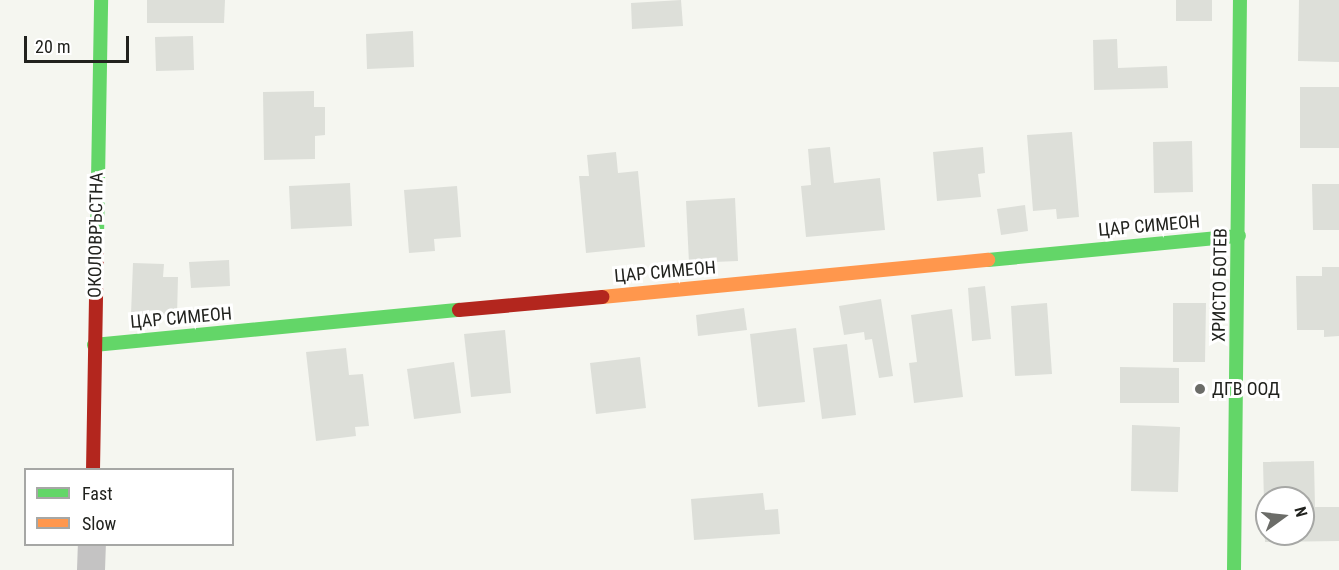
<!DOCTYPE html>
<html>
<head>
<meta charset="utf-8">
<style>
  body { margin:0 }
  #map { position:relative; width:1339px; height:570px; overflow:hidden; background:#f5f6f0; font-family:"Roboto Condensed",sans-serif }
  div>[style] { position:absolute }
  [style*='--x'] { left:calc(var(--x)*1px); top:calc(var(--y)*1px); width:calc(var(--w)*1px); rotate:calc(var(--a)*1deg) }
  .building>* { inset:0; background:#dddfd9 }
  .street>* { height:28px; margin:-14px; padding:0 14px; transform-origin:14px; border-radius:14px; background:#c4c3c3 }
  .fast>* { height:14px; margin:-7px; padding:0 7px; transform-origin:7px; border-radius:7px; background:#63d668 }
  .slow>* { height:14px; margin:-7px; padding:0 7px; transform-origin:7px; border-radius:7px; background:#ff974d }
  .jam>* { height:14px; margin:-7px; padding:0 7px; transform-origin:7px; border-radius:7px; background:#b3261e }
  .dots>* { width:16px; height:16px; translate:-50% -50%; box-sizing:border-box; border:3px solid #fff; border-radius:50% }
  span { translate:-50% -50%; white-space:nowrap; text-align:center; line-height:1.15; -webkit-text-stroke:6px #fff; paint-order:stroke }
  .street-label { font-size:18px; color:#21221e }
  .poi-label { font-size:18px; color:#21221e }
  .left { translate:0 -50%; text-align:left }
  .legend { position:absolute; left:24px; top:468px; width:210px; height:78px; box-sizing:border-box; background:#fff; border:2px solid #a6a7a5; margin:0; padding:8px 10px; list-style:none; font-size:18px; color:#21221e }
  .legend li { display:flex; align-items:center; gap:12px; height:30px }
  .legend b { width:30px; border:2px solid #a6a7a5 }
  .north { position:absolute; left:1255px; top:486px; width:60px; height:60px; box-sizing:border-box; background:#fff; border:2px solid #a6a7a5; border-radius:50%; rotate:75deg; font-size:16px; font-weight:700; line-height:24px; text-align:center; color:#21221e }
  .north::after { content:''; display:block; margin:auto; width:21px; height:27px; background:#6b6c68; clip-path:polygon(50% 0,100% 100%,50% 72%,0 100%) }
  .scale { position:absolute; left:24px; top:36px; width:105px; height:27px; box-sizing:border-box; border:3px solid #21221e; border-top:0; padding-left:8px; font-size:18px; line-height:21px; white-space:nowrap; color:#21221e; -webkit-text-stroke:4px #fff; paint-order:stroke }
</style>
</head>
<body>
<div id="map">
  <div class="building">
    <div style="clip-path:polygon(147px 0,225px 0,224px 23px,147px 23px)"></div>
    <div style="clip-path:polygon(681px 0,683px 26px,632px 29px,631px 3px)"></div>
    <div style="clip-path:polygon(1176px 0,1212px 0,1212px 21px,1176px 21px)"></div>
    <div style="clip-path:polygon(1299px 0,1339px 0,1339px 62px,1298px 61px)"></div>
    <div style="clip-path:polygon(413px 31px,414px 67px,367px 69px,366px 34px)"></div>
    <div style="clip-path:polygon(193px 36px,194px 70px,156px 71px,155px 37px)"></div>
    <div style="clip-path:polygon(1117px 39px,1118px 68px,1167px 66px,1168px 88px,1094px 90px,1093px 40px)"></div>
    <div style="clip-path:polygon(1300px 87px,1339px 87px,1339px 148px,1300px 148px)"></div>
    <div style="clip-path:polygon(314px 91px,314px 107px,325px 107px,325px 135px,315px 136px,315px 159px,264px 160px,263px 92px)"></div>
    <div style="clip-path:polygon(1072px 132px,1079px 217px,1057px 219px,1056px 209px,1033px 211px,1027px 135px)"></div>
    <div style="clip-path:polygon(1192px 141px,1193px 192px,1154px 193px,1153px 142px)"></div>
    <div style="clip-path:polygon(830px 147px,834px 183px,880px 178px,885px 230px,806px 237px,801px 186px,811px 185px,808px 149px)"></div>
    <div style="clip-path:polygon(983px 147px,985px 173px,978px 174px,981px 197px,937px 201px,933px 152px)"></div>
    <div style="clip-path:polygon(616px 152px,618px 173px,638px 171px,645px 247px,586px 253px,579px 176px,589px 176px,587px 155px)"></div>
    <div style="clip-path:polygon(350px 183px,352px 226px,291px 229px,289px 186px)"></div>
    <div style="clip-path:polygon(1312px 184px,1339px 184px,1339px 230px,1313px 230px)"></div>
    <div style="clip-path:polygon(457px 186px,461px 237px,434px 239px,435px 251px,409px 253px,404px 190px)"></div>
    <div style="clip-path:polygon(735px 198px,738px 261px,689px 263px,686px 201px)"></div>
    <div style="clip-path:polygon(1025px 205px,1028px 231px,1001px 235px,997px 209px)"></div>
    <div style="clip-path:polygon(229px 260px,230px 286px,191px 288px,189px 262px)"></div>
    <div style="clip-path:polygon(133px 263px,164px 264px,163px 277px,178px 277px,177px 316px,131px 314px)"></div>
    <div style="clip-path:polygon(1322px 267px,1339px 267px,1339px 336px,1324px 337px,1324px 330px,1297px 330px,1296px 276px,1322px 276px)"></div>
    <div style="clip-path:polygon(985px 286px,991px 339px,972px 341px,968px 288px)"></div>
    <div style="clip-path:polygon(881px 299px,893px 376px,879px 378px,872px 339px,865px 340px,864px 332px,844px 335px,839px 306px)"></div>
    <div style="clip-path:polygon(1047px 303px,1052px 374px,1015px 376px,1011px 306px)"></div>
    <div style="clip-path:polygon(1173px 303px,1206px 303px,1205px 362px,1173px 362px)"></div>
    <div style="clip-path:polygon(744px 308px,747px 330px,698px 336px,696px 315px)"></div>
    <div style="clip-path:polygon(952px 309px,963px 397px,914px 403px,909px 363px,917px 362px,911px 315px)"></div>
    <div style="clip-path:polygon(796px 328px,805px 402px,758px 407px,750px 334px)"></div>
    <div style="clip-path:polygon(505px 330px,511px 393px,471px 397px,464px 334px)"></div>
    <div style="clip-path:polygon(847px 344px,856px 415px,822px 419px,813px 348px)"></div>
    <div style="clip-path:polygon(346px 348px,349px 375px,363px 374px,369px 426px,355px 427px,356px 436px,316px 441px,306px 352px)"></div>
    <div style="clip-path:polygon(640px 357px,646px 408px,596px 414px,590px 363px)"></div>
    <div style="clip-path:polygon(454px 362px,461px 413px,414px 419px,407px 369px)"></div>
    <div style="clip-path:polygon(1120px 367px,1179px 368px,1179px 403px,1120px 403px)"></div>
    <div style="clip-path:polygon(1132px 425px,1180px 427px,1178px 492px,1131px 491px)"></div>
    <div style="clip-path:polygon(evenodd,1314px 461px,1315px 507px,1339px 507px,1339px 541px,1265px 542px,1263px 462px,1314px 461px,1267px 498px,1303px 498px,1303px 534px,1267px 534px,1267px 498px)"></div>
    <div style="clip-path:polygon(763px 493px,765px 510px,778px 509px,780px 534px,694px 540px,691px 499px)"></div>
  </div>
  <div class="street">
    <div style="--x:91;--y:570;--w:26;--a:-88"></div>
  </div>
  <div class="fast">
    <div style="--x:97;--y:237;--w:237;--a:-89"></div>
    <div style="--x:988;--y:260;--w:252;--a:-5.5"></div>
    <div style="--x:94;--y:345;--w:367;--a:-5.5"></div>
    <div style="--x:1234;--y:570;--w:570;--a:-89.4"></div>
  </div>
  <div class="slow">
    <div style="--x:602;--y:297;--w:388;--a:-5.5"></div>
  </div>
  <div class="jam">
    <div style="--x:459;--y:310;--w:144;--a:-5.2"></div>
    <div style="--x:93;--y:470;--w:233;--a:-89"></div>
  </div>
  <div class="dots">
    <div style="left:1200px;top:389px;background:#6b6c68"></div>
  </div>
  <div class="street-label">
    <span style="left:1149px;top:226px;rotate:-5deg">ЦАР СИМЕОН</span>
    <span style="left:96px;top:235px;rotate:-89deg">ОКОЛОВРЪСТНА</span>
    <span style="left:665px;top:272px;rotate:-5deg">ЦАР СИМЕОН</span>
    <span style="left:1220px;top:285px;rotate:-89deg">ХРИСТО БОТЕВ</span>
    <span style="left:181px;top:318px;rotate:-5deg">ЦАР СИМЕОН</span>
  </div>
  <div class="poi-label">
    <span class="left" style="left:1212px;top:389px">ДГВ ООД</span>
  </div>
  <ul class="legend">
  <li><b style="height:8px;background:#63d668"></b>Fast</li>
  <li><b style="height:8px;background:#ff974d"></b>Slow</li>
  </ul>
  <div class="north">N</div>
  <div class="scale">20 m</div>
</div>
</body>
</html>
